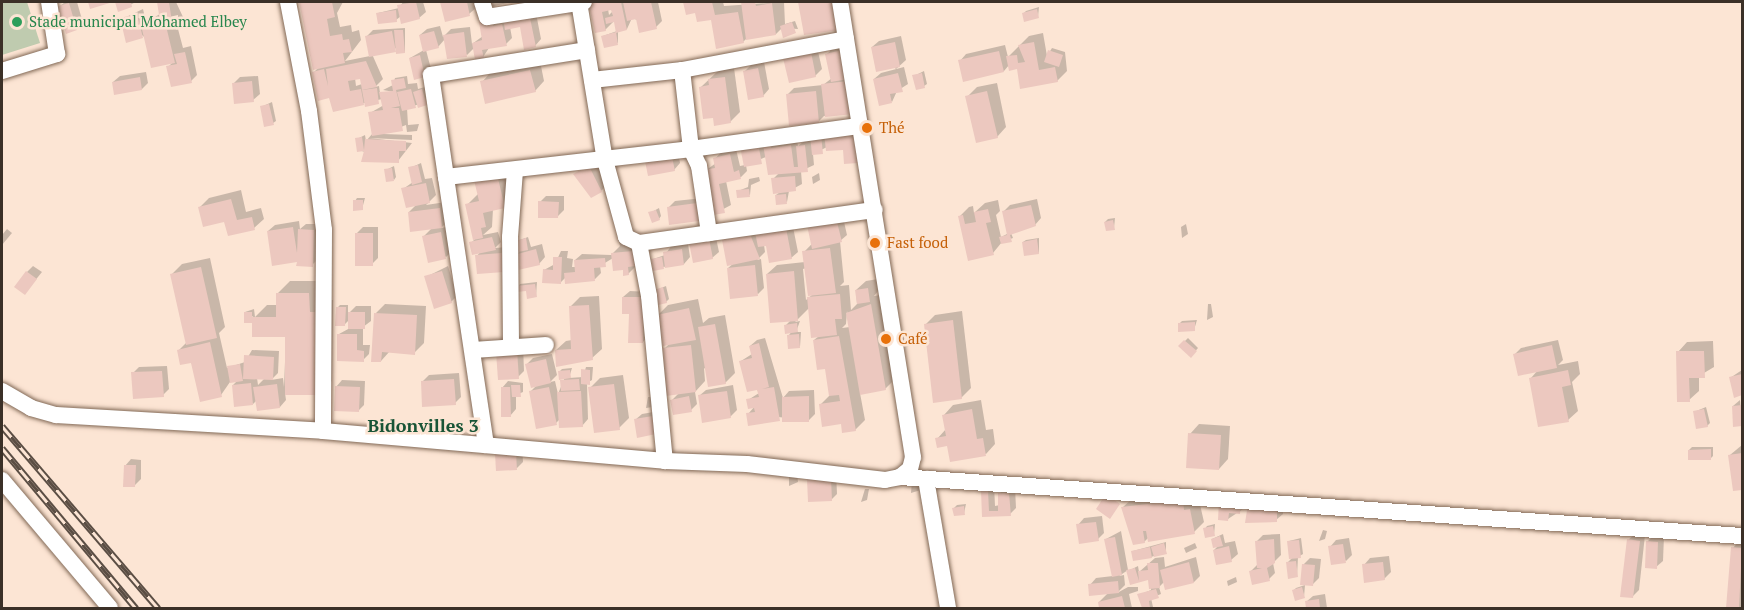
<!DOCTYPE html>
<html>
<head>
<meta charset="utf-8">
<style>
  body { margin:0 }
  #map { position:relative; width:1744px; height:610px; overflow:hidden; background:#fce5d4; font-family:"PT Serif",serif }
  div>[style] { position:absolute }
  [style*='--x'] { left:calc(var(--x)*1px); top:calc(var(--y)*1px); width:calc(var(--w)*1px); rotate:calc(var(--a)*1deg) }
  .green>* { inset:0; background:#bfcbaf }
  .shadow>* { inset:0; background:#0003 }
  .building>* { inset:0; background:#ecc8bf }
  .roads { filter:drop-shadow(0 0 2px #816855) drop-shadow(0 0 2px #816855) }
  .minor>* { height:16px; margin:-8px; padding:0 8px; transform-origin:8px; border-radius:8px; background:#fff }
  .rail>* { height:7px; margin-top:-3.5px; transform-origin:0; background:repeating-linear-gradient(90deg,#fce5d4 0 14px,#5b4e44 0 28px); box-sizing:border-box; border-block:2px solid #5b4e44 }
  .dots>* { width:16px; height:16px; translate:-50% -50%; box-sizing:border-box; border:3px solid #fce5d4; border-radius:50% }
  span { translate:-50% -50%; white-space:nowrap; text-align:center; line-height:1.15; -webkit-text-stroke:5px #fce5d4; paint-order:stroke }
  .leisure-label { font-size:15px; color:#27864d }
  .left { translate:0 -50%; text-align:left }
  .food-label { font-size:15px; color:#c56008 }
  .quarter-label { font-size:18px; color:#185436; font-weight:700 }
  .frame { position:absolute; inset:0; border:3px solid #3b3027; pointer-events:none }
</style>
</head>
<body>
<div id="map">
  <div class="green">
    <div style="clip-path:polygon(2px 2px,27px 2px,40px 43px,2px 55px)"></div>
  </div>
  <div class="shadow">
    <div style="clip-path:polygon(65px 2px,77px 2px,83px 23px,77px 29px,59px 7px)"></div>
    <div style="clip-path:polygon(117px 2px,136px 2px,119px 10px)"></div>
    <div style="clip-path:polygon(evenodd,159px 2px,176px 2px,183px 17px,185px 25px,178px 29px,183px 48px,191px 46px,197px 75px,191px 81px,168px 67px,174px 61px,122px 19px,143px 9px,146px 22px,160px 14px,159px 2px,178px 15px,178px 18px,152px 24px,152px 21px,178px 15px)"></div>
    <div style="clip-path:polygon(evenodd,301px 2px,343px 2px,337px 13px,340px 27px,351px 25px,352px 32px,359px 30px,361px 40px,345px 61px,370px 56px,367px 36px,373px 30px,405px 28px,405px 52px,397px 48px,372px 54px,383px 79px,375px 87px,379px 86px,380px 93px,394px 92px,383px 90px,393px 85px,395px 78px,407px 76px,408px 84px,417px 83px,418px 89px,425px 87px,429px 101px,407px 108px,408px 125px,419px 124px,417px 131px,407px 132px,406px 125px,383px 134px,412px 135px,412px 140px,369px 138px,412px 143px,398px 161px,358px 150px,357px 139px,365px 135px,366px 141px,373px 133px,370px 113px,384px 105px,382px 99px,334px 110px,330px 96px,314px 72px,319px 67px,315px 68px,301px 2px,361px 77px,362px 84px,356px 86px,355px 78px,361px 77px)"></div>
    <div style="clip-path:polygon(403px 2px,423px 2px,426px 12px,419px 18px,401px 16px,396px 20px,378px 13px,399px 8px)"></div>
    <div style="clip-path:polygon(442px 2px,474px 2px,476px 8px,469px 14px,446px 20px)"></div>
    <div style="clip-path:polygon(488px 2px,512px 2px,489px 7px)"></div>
    <div style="clip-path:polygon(evenodd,590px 2px,658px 2px,662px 21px,656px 27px,632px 18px,627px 29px,618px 31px,618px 43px,603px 36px,617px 31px,615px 20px,605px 30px,590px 2px,613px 8px,613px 11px,609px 15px,608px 9px,613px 8px)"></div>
    <div style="clip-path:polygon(685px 2px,723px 2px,724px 6px,784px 2px,785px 24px,795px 21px,798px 29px,782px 28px,776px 34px,747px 38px,743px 42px,712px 18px,696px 12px,687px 13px)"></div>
    <div style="clip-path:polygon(1039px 7px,1038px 17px,1024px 13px,1026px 11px)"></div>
    <div style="clip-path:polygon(535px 8px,541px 39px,535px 46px,521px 25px,510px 27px,512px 38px,506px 44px,489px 48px,483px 57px,474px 48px,467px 55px,445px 39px,438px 47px,426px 50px,431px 69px,424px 75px,410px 58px,424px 50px,420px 35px,427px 29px,440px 26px,443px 37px,451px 29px,470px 27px,472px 44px,483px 36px,481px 23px)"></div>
    <div style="clip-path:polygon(1043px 33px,1047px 56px,1052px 48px,1065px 52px,1067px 71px,1057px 81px,1009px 65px,1004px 71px,960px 61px,966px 54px,1005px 45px,1008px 57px,1029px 36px)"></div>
    <div style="clip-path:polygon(901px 36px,906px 60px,896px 69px,872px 47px,879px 41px)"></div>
    <div style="clip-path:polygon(848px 45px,852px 113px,824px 116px,819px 121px,787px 95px,794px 88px,823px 85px,832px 78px,827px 54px,833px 48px)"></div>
    <div style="clip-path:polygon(817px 47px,822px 69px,815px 76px,790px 81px)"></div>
    <div style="clip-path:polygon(540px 61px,544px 81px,535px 91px,482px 82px,491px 72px)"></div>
    <div style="clip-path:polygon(764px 62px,769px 89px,763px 96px,745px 71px,751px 65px)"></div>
    <div style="clip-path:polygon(904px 67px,908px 84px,897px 91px,892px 102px,874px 79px,881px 73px)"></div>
    <div style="clip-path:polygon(734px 68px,740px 112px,730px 122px,715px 116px,701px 87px,719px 70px)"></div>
    <div style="clip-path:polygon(924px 71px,927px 84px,924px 86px,914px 76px)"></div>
    <div style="clip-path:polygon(146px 72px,148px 83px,142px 89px,113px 82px,120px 76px)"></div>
    <div style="clip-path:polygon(258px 76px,260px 94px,253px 100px,233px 84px,240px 77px)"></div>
    <div style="clip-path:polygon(997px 83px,1006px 127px,997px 137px,967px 97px,977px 87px)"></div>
    <div style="clip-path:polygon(272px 102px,276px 121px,273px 123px,261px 107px)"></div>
    <div style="clip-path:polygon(815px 133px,844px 148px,827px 147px,813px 154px,814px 165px,801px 171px,802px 184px,789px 191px,787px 202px,776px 195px,780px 192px,773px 179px,779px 173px,766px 157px,746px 165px,747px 171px,741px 177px,726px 181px,731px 205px,714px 214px,705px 171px,716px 163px,715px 159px,721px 152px,736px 149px,740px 166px,745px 165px,741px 147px,797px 140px,798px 146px)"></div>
    <div style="clip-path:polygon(677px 146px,680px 163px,674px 170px,646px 157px)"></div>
    <div style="clip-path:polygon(595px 161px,607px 185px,601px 191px,575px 174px)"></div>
    <div style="clip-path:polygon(421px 163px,425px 179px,432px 178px,436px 195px,426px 205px,446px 202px,448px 221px,441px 228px,447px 227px,452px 251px,446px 257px,423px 237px,432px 228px,409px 212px,417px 204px,403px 189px,413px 182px,410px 168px)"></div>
    <div style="clip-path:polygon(394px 166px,396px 177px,394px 180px,386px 170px)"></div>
    <div style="clip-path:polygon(506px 166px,514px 197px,504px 207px,493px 209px,492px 227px,483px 235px,498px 232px,501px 242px,495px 248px,507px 247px,509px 264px,477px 256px,480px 252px,471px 243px,475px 239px,467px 205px)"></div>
    <div style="clip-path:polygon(819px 173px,820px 180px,813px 184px,812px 177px)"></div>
    <div style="clip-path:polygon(759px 177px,760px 181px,751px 185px,750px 195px,738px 191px,748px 187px,749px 179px)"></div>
    <div style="clip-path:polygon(241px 190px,246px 212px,261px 208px,264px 219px,254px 228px,225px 220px,200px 207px,209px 198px)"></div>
    <div style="clip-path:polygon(546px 196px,564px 196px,564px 210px,557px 217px,540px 202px)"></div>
    <div style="clip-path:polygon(357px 198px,365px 198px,362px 209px,355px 201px)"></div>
    <div style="clip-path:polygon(703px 198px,699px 220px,668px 208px,675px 201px)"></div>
    <div style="clip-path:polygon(1037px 199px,1041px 218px,1035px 225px,1011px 233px,1013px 238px,1002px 242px,993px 253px,969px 259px,959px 217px,969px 207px,973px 206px,974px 213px,985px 203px,998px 200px,1000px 211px,996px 215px,1001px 237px,1009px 233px,1004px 211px,1010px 205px)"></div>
    <div style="clip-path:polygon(659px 208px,661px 216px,659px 219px,650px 213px)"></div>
    <div style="clip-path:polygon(evenodd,842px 213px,847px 235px,840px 241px,844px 282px,840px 286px,849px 285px,851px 310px,857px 304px,856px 290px,866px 281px,878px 279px,879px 290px,874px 296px,881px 295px,895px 379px,885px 389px,860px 393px,865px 420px,855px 430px,821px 404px,830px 395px,826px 367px,814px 340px,819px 336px,810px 307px,795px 322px,800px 321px,796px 332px,801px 332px,800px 347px,789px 335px,792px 331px,785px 326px,791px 320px,767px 274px,777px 265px,805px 262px,804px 252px,842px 213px,806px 268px,813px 294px,806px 300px,803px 269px,806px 268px,842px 213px,847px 311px,850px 327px,842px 328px,846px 324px,847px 311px)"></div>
    <div style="clip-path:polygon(1115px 218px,1114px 228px,1105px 222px,1108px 219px)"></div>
    <div style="clip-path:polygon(299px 221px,300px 229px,306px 224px,320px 224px,318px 259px,312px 265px,268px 231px,275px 225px)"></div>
    <div style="clip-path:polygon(792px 222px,798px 252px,791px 258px,764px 245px,765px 252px,757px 260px,761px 259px,764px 288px,758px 294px,728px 268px,734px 263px,724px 240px,730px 234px)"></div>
    <div style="clip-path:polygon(1186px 224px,1188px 234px,1182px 238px,1181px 227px)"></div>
    <div style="clip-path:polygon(363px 227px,378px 227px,378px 258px,372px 264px,357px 233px)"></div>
    <div style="clip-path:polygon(7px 229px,12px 233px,2px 245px,2px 235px)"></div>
    <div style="clip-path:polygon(715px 233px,719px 252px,712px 258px,695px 261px)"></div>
    <div style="clip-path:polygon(528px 237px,531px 247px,542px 244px,545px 257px,539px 264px,516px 255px,519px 252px,517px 241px)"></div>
    <div style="clip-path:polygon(1039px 238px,1039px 253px,1023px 242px,1026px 240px)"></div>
    <div style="clip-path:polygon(618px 239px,629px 243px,626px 246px,639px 245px,635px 267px,628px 274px,613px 258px,600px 266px,601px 273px,595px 279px,566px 277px,561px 282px,544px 270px,555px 264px,561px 251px,568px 251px,567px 258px,573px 259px,572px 267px,576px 267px,575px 260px,582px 254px,611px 255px,620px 246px)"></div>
    <div style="clip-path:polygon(688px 244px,690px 257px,684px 264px,663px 267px,653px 259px,665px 255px,671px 246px)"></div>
    <div style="clip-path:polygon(evenodd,210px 258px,225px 327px,219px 333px,227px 368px,245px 362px,252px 350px,279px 351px,278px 373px,271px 380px,283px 378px,284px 387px,286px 336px,245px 312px,254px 309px,255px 317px,267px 305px,277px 305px,277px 294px,290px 281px,322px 281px,322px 300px,333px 300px,332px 381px,320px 394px,285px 393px,286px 400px,280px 407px,257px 400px,253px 404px,233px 385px,238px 380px,230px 382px,221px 395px,179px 350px,187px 342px,172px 274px,182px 264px,210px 258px,257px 378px,264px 379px,258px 385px,257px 378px)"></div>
    <div style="clip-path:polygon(33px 266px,42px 272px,25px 293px,27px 272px)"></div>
    <div style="clip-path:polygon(448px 266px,457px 296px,451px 302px,426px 277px)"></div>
    <div style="clip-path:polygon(537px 282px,536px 296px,518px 287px,520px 284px)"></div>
    <div style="clip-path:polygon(666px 286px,669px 299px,666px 302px,656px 290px)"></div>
    <div style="clip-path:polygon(630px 291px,650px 292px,649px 335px,643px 342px,623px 297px)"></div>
    <div style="clip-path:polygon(599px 296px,602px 349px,592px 358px,557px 365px,556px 350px,566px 341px,572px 340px,570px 307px,580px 297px)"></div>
    <div style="clip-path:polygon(698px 299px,703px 323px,709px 318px,725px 315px,735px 373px,725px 383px,704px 368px,705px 381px,695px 392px,697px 404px,691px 410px,672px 400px,679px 393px,664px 349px,670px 343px,658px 315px,668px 305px)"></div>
    <div style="clip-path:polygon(385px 304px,426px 306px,424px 343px,414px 353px,390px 351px,381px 361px,376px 313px)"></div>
    <div style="clip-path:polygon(1208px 304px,1211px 304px,1213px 317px,1207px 320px)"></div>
    <div style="clip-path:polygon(340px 305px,348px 305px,348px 314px,356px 306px,371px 306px,371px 321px,363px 327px,363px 345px,370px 345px,369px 354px,363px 360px,339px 334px,350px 328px,349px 320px,344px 325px,337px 308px)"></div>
    <div style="clip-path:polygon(962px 311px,971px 388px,961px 398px,926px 324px,935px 315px)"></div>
    <div style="clip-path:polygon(1197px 320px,1194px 330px,1180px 323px,1182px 321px)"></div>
    <div style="clip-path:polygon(765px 338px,783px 398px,789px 391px,814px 390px,815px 414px,809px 420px,748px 414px,755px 406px,748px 400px,759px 393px,741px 361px,752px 354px,750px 346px,757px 340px)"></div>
    <div style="clip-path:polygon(1188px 338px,1198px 348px,1191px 356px,1180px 346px)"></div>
    <div style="clip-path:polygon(1558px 340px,1563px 360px,1558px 365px,1578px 361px,1580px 374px,1572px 382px,1578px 411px,1568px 420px,1531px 378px,1538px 370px,1515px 354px,1521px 348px)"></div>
    <div style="clip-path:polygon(1713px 341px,1714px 367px,1699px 376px,1699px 391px,1689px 400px,1678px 352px,1687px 342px)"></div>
    <div style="clip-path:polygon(523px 345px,524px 371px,518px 377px,499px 378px)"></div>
    <div style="clip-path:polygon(552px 354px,557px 375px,550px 382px,555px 381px,558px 394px,565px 377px,559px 372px,562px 369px,572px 368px,569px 378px,583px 377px,586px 367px,593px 367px,592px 380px,587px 383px,588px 419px,582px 426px,560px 419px,556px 423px,531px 391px,537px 385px,527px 364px,533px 358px)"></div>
    <div style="clip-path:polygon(167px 366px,169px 389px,163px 395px,133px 373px,139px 367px)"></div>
    <div style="clip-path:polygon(1742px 370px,1742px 394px,1735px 396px,1730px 378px)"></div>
    <div style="clip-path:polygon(459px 373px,461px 397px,455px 403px,422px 382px,429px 375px)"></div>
    <div style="clip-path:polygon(623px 375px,629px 418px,619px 428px,590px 388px,600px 378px)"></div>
    <div style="clip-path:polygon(342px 380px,365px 381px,364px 405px,358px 411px,336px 387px)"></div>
    <div style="clip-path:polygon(508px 381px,523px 383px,523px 392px,516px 395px,516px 409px,510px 416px,502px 388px)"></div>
    <div style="clip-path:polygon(733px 385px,737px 410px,730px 417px,699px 396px,706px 390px)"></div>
    <div style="clip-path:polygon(648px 397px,655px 397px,653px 407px,646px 408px)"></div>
    <div style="clip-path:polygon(981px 400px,986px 430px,993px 429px,995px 444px,986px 454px,937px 439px,946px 429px,944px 415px,953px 405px)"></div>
    <div style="clip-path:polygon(1740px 400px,1742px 425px,1734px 425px,1733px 406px)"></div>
    <div style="clip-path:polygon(1706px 407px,1710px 423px,1707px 426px,1694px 412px)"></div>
    <div style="clip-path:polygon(659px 411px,662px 426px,635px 420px,642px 414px)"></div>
    <div style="clip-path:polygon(1199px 424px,1230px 426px,1228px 459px,1219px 469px,1190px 434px)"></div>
    <div style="clip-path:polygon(1742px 445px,1742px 488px,1734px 489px,1730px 455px)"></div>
    <div style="clip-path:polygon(522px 447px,523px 462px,517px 468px,497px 469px)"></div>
    <div style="clip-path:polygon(1692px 447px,1713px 447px,1713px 456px,1711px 458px,1689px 450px)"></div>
    <div style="clip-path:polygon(131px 459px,141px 460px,141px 479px,135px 485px,125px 466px)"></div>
    <div style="clip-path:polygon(836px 472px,837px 494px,831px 500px,810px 501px)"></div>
    <div style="clip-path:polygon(797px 473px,798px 482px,789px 486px,789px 476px)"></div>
    <div style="clip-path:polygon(912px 480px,924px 489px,911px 493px)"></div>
    <div style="clip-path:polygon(988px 484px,994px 484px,995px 506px,1000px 505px,999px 494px,1005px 488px,1015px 487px,1016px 508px,1010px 514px,983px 516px)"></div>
    <div style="clip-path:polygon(865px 489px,869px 489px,867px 500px,861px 502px)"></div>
    <div style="clip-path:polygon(1133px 498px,1199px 500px,1204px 522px,1194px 532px,1149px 537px,1144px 542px,1123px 507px)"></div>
    <div style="clip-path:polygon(1283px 498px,1283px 514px,1276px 520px,1249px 505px)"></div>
    <div style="clip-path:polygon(1221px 500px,1246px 507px,1228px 519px)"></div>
    <div style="clip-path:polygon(966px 504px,964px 513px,954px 508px,957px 505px)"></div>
    <div style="clip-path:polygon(1102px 516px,1104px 533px,1098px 539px,1078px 525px,1084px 518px)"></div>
    <div style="clip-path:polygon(1215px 524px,1214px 535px,1205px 529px,1207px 526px)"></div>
    <div style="clip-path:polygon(1323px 530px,1327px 531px,1325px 539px,1319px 541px)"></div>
    <div style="clip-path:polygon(1121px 531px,1128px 570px,1119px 576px,1124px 575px,1125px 585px,1117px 593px,1128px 587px,1138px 587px,1138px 591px,1129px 594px,1132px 608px,1101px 608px,1099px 602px,1109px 592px,1090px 585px,1096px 578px,1113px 576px,1106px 539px)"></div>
    <div style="clip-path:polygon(1223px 534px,1225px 543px,1235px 541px,1238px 554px,1231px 560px,1214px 550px,1219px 545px,1212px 539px)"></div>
    <div style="clip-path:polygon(1280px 534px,1281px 555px,1273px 563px,1275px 573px,1269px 579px,1251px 571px,1257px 565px,1257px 541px,1263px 535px)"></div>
    <div style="clip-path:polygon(1635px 534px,1645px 535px,1639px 590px,1632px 597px,1628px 540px)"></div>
    <div style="clip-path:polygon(1653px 536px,1664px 536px,1663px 561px,1656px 567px,1647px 542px)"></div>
    <div style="clip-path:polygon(1301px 538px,1303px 554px,1298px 557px,1297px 576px,1287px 563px,1293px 557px,1289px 541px)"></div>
    <div style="clip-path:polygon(1349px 538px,1352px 555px,1346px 561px,1330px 547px,1336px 540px)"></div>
    <div style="clip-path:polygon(1739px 541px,1742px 542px,1742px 608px,1727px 608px,1733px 548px)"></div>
    <div style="clip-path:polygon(1166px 542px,1166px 552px,1151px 557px,1133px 551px)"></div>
    <div style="clip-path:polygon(1195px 543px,1197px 548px,1186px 553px,1184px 548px)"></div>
    <div style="clip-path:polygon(1389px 556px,1391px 572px,1384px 579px,1364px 565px,1370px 558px)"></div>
    <div style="clip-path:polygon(1164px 557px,1165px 567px,1196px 557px,1200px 576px,1194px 582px,1164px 582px,1159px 587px,1161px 594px,1151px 598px,1153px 607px,1143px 608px,1139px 595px,1151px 590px,1150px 579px,1138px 581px,1128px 571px,1138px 566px,1139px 572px,1155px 558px)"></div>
    <div style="clip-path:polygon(1310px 558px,1321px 559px,1319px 578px,1312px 585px,1303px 565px)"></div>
    <div style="clip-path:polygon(1236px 577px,1237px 582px,1228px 586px,1227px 581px)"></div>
    <div style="clip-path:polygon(1305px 585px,1304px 597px,1293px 591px,1296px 588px)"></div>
    <div style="clip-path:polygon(1325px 594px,1327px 608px,1307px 608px,1306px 602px,1313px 596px)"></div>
  </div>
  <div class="building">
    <div style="clip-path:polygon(88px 2px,113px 2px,90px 9px)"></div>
    <div style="clip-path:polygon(115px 2px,131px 2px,132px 7px,118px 12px)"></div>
    <div style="clip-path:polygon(157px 2px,169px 2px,173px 29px,167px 30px,175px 63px,151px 68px,141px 25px,160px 21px)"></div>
    <div style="clip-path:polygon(299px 2px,332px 2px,335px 17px,327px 19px,330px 36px,342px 34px,343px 40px,349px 39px,352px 52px,343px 53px,345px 63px,313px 70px)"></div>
    <div style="clip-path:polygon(416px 2px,420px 19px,401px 24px,397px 5px)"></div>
    <div style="clip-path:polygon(440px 2px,467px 2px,470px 16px,445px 22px)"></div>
    <div style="clip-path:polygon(588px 2px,621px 2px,627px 30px,616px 33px,614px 22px,606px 24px,605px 18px,613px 16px,611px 10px,602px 12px,606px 31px,595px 33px)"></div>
    <div style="clip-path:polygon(623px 2px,651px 2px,657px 29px,639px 33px,636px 19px,627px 21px)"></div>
    <div style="clip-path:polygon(683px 2px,712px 2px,715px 15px,738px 12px,744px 43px,716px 49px,711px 20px,697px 22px,695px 13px,686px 15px)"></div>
    <div style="clip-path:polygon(741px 2px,755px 2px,756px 6px,772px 3px,776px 35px,746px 40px)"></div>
    <div style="clip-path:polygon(798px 2px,835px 2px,839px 30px,804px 35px)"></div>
    <div style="clip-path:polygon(69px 3px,77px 30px,66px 34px,58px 6px)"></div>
    <div style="clip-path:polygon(1037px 9px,1039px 18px,1024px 22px,1022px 13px)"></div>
    <div style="clip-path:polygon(396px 10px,397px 22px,378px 24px,376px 13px)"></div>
    <div style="clip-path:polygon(529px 13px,536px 47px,524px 50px,520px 27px,505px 30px,503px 18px)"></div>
    <div style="clip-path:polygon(137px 14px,143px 38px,126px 43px,120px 18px)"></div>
    <div style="clip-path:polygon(492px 20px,493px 26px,502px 24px,507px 46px,482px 50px,484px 58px,475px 60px,472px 43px,482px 40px,479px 22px)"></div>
    <div style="clip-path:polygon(792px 22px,796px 33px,783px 38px,780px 26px)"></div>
    <div style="clip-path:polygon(394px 30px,403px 30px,405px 53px,396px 54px)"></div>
    <div style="clip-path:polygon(392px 31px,396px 52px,369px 57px,365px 36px)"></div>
    <div style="clip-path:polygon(434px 31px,439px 48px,423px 52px,419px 35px)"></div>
    <div style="clip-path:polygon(464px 32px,467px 57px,447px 59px,443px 35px)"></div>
    <div style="clip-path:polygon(616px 32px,618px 45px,604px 48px,601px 36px)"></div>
    <div style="clip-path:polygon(895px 42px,900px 67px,876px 72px,871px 47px)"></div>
    <div style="clip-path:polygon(1034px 42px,1039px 70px,1055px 67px,1058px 82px,1020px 89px,1017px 69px,1009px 71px,1006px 56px,1017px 55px,1018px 63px,1025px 62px,1018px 45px)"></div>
    <div style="clip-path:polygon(842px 50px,848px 79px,831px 82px,825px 54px)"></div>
    <div style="clip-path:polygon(1048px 50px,1063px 55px,1059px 67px,1044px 62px)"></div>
    <div style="clip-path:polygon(999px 51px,1004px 72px,963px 82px,958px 60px)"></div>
    <div style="clip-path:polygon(185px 52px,192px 83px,171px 87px,166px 66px,177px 64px,174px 54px)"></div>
    <div style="clip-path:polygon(811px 52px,816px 77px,789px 83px,783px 58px)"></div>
    <div style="clip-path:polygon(420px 55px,425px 77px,414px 80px,409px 58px)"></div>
    <div style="clip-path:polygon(366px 61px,377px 87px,362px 90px,360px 79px,348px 81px,350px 91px,361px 89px,364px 105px,333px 112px,329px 98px,318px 101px,312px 72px,324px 69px,328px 86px,326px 69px)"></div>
    <div style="clip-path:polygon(758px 68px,764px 97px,748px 100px,743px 71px)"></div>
    <div style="clip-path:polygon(530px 70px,536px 92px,485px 104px,480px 81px)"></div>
    <div style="clip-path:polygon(898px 73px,903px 92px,890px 94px,892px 103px,879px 106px,873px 79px)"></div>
    <div style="clip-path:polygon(922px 73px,925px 88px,916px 90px,912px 75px)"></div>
    <div style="clip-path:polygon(140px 77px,142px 90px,114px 95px,112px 82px)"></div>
    <div style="clip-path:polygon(725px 77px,731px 123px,714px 126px,713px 118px,703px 119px,699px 87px,709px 85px,708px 79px)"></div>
    <div style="clip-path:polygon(404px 78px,406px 88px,396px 90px,400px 106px,391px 108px,399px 108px,403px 131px,372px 136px,368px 112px,383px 110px,379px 92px,393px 91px,391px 80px)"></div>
    <div style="clip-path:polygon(252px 81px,254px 102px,234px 104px,232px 83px)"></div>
    <div style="clip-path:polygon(849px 81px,853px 114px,825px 117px,821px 84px)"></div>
    <div style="clip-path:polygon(377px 88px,379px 104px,365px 107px,362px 90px)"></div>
    <div style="clip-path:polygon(411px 89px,416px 108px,402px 111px,397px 92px)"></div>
    <div style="clip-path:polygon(422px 89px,427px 105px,418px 108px,413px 92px)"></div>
    <div style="clip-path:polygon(816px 91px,819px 123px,789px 126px,786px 94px)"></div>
    <div style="clip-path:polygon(987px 91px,998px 138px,976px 143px,965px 96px)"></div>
    <div style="clip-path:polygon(269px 104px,274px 125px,264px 127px,260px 106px)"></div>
    <div style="clip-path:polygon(854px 129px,858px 163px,844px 164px,843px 150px,826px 151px,824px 133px)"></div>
    <div style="clip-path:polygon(821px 134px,823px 154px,812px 155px,810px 135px)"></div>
    <div style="clip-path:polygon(362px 137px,364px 150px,365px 139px,406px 141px,406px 151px,399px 151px,399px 163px,361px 162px,364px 151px,357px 152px,355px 138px)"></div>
    <div style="clip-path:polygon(758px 143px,762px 164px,744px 167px,740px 146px)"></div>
    <div style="clip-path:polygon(770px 143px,771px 148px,791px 145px,794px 167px,798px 167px,796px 146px,805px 145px,808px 172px,768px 175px,763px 144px)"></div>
    <div style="clip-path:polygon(671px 152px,675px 171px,648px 176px,644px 156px)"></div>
    <div style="clip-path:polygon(730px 154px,734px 172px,739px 170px,741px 179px,719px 184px,725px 213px,713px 215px,703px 170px,715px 168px,713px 158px)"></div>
    <div style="clip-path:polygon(418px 165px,422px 182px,412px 185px,408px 167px)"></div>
    <div style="clip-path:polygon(589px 166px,602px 192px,591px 198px,573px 174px)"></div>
    <div style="clip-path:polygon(392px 168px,394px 181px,386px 182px,384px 169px)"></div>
    <div style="clip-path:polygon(497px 174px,505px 208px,483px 213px,486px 227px,481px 228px,483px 238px,473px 240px,465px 204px,479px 201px,474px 180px)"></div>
    <div style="clip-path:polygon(795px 176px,796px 191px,773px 194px,771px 178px)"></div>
    <div style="clip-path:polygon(426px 183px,430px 203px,406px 208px,401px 188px)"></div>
    <div style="clip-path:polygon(749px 189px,750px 197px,737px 198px,736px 190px)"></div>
    <div style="clip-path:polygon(786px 194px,787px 204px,776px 205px,775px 195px)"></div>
    <div style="clip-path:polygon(231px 199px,237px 220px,252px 217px,255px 230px,228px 236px,224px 222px,203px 227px,198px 207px)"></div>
    <div style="clip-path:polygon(353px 200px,363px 200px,363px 210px,353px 211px)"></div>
    <div style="clip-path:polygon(538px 201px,559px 202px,558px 218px,538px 218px)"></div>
    <div style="clip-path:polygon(697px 203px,699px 221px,669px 225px,667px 207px)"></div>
    <div style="clip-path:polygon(1031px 205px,1036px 226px,1010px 235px,1012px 242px,1001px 244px,999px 237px,1007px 235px,1002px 211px)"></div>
    <div style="clip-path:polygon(440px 208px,442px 228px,410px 232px,408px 212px)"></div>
    <div style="clip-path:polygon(988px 209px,991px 222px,986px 223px,994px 255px,968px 261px,958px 216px,963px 215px,965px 224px,976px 222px,974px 212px)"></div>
    <div style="clip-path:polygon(656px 210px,660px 220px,652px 223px,648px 212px)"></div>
    <div style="clip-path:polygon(836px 218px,842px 242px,812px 249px,807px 225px)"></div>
    <div style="clip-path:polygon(1113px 220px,1115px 230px,1106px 231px,1104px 222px)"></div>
    <div style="clip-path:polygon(293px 227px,297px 253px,298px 229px,314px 230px,313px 267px,296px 266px,297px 262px,272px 266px,267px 231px)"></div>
    <div style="clip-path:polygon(786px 228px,792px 259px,769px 263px,766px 246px,758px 247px,755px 232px)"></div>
    <div style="clip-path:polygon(441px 232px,446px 259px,428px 263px,422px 236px)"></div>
    <div style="clip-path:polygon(355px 233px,373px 233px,373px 266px,355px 266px)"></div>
    <div style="clip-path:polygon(750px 234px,760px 259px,727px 266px,722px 240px)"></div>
    <div style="clip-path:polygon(492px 237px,496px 250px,472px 255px,469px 242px)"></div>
    <div style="clip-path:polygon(526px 238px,528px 250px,518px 252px,515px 241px)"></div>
    <div style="clip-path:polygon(709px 238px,713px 259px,693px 263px,689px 242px)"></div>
    <div style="clip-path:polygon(1037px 239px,1039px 254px,1024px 256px,1022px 242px)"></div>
    <div style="clip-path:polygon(830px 248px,836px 293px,808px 296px,802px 251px)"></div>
    <div style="clip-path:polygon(536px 249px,540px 265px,518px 270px,514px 255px)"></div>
    <div style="clip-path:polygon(682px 249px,684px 265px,665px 268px,663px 252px)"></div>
    <div style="clip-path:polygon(633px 251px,635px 266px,628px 267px,629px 275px,623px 276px,623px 270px,613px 271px,611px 253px)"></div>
    <div style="clip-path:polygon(502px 253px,504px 272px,477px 274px,475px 255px)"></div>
    <div style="clip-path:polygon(553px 257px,562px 257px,561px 284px,542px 283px,543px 269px,553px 270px)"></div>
    <div style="clip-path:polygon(662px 257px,664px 269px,653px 271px,651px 259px)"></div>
    <div style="clip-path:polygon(605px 258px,606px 267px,594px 268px,595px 281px,565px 284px,564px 273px,575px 272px,574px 260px)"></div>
    <div style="clip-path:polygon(755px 265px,758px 296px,730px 299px,727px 268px)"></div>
    <div style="clip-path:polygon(201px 267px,217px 338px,186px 345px,170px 274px)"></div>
    <div style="clip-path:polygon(26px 271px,37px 279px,25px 295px,14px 287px)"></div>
    <div style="clip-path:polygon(442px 271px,452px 303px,434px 309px,424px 276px)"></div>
    <div style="clip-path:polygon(794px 271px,798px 321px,770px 323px,766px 274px)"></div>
    <div style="clip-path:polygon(535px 284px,537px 297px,527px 299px,526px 291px,517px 292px,516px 286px)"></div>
    <div style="clip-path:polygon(663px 287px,667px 303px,658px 305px,654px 290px)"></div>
    <div style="clip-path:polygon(868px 288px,870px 302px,857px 304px,855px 290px)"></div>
    <div style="clip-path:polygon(276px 293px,309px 293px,310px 312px,320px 312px,320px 395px,285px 395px,285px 337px,252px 337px,252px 323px,244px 323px,244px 312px,252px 312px,252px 317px,276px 317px)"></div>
    <div style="clip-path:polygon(840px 294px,842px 319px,835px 319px,837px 335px,811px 338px,807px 297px)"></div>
    <div style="clip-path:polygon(622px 297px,644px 297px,643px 343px,628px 343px,629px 314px,622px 314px)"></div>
    <div style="clip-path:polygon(871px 304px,886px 390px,860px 395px,846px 313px)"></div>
    <div style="clip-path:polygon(589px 305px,593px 360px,556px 367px,555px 350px,571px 349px,569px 306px)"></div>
    <div style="clip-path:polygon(336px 307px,346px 307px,345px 326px,335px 326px)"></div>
    <div style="clip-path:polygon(689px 308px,696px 340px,663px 346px,657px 315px)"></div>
    <div style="clip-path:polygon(348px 312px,365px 312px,365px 329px,348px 329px)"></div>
    <div style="clip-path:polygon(374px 313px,417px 315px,415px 355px,382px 352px,381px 362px,371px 362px)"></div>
    <div style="clip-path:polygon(953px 320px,962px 399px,933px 403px,924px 324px)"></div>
    <div style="clip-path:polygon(1195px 322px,1195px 331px,1178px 332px,1178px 323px)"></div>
    <div style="clip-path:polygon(797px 323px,798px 332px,785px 334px,784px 325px)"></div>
    <div style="clip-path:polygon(715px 324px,726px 384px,708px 387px,698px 327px)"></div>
    <div style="clip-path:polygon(337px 334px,357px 334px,357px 350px,364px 351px,364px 362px,337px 361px)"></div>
    <div style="clip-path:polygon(799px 334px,800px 348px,788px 349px,787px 335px)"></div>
    <div style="clip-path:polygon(839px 336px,856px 431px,842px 433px,841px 424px,822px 427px,819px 404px,840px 401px,839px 395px,829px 396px,825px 369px,817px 370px,813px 340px)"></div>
    <div style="clip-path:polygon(1184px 340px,1197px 351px,1191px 358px,1178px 346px)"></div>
    <div style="clip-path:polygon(210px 342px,222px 397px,200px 402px,191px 363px,180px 365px,177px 350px)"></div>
    <div style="clip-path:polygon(759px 343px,769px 387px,762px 389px,774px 387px,780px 421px,748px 426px,746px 413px,755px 412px,754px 408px,748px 409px,746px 399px,759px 397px,757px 390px,747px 392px,739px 361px,752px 358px,749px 346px)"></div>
    <div style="clip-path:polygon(691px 345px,696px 392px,666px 396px,663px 348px)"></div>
    <div style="clip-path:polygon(1552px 345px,1557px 368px,1518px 376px,1513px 354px)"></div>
    <div style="clip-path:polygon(517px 350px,519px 379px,498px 380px,496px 352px)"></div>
    <div style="clip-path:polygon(1676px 351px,1704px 351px,1705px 378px,1689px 378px,1690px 402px,1677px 402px)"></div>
    <div style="clip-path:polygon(244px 355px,274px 357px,273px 380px,243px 379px)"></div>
    <div style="clip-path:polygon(546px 359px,551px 383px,531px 388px,525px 364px)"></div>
    <div style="clip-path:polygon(240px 364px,243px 381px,230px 383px,227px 366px)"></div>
    <div style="clip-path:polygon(581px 369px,590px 370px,590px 385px,581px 384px)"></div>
    <div style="clip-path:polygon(570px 370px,571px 378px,559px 380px,558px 371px)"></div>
    <div style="clip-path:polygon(1568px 370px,1571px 385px,1562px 387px,1569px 422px,1538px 427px,1529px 378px)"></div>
    <div style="clip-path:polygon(162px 371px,164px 397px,133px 399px,131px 372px)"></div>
    <div style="clip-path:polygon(1742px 374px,1742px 395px,1734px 398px,1729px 377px)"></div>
    <div style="clip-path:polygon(454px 379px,456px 405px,422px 407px,421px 381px)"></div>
    <div style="clip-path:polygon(579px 379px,580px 390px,561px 391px,560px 380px)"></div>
    <div style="clip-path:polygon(251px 383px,253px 405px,234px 407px,232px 385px)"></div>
    <div style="clip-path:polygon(277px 384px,280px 408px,257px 411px,253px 387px)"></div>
    <div style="clip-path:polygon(614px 384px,620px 430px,594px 433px,588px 387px)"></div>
    <div style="clip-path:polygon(511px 385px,520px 385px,521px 397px,512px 397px)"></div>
    <div style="clip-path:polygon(335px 386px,360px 387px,359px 412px,334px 411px)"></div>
    <div style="clip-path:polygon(501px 387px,510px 387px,511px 417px,501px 417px)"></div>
    <div style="clip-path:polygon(549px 387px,557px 425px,536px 429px,529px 391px)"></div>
    <div style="clip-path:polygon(581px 391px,583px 427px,559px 428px,557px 392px)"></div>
    <div style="clip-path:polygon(727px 391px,731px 418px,702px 423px,698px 395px)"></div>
    <div style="clip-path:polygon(689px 396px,692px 412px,673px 415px,670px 400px)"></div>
    <div style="clip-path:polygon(809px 396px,809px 422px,782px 422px,782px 397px)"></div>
    <div style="clip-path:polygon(1742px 405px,1742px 426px,1733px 427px,1732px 406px)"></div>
    <div style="clip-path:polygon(972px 409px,977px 439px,983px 438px,986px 456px,950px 462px,947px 446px,937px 448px,935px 438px,946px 436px,942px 415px)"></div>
    <div style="clip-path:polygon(1704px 409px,1708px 427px,1696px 429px,1693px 411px)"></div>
    <div style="clip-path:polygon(653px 416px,656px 434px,637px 438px,634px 419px)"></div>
    <div style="clip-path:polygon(1188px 433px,1221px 435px,1219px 470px,1186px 468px)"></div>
    <div style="clip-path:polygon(1711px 449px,1711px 460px,1688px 460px,1688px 450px)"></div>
    <div style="clip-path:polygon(516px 453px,517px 470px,496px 471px,495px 454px)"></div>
    <div style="clip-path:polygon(1742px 453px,1742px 490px,1733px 491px,1728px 455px)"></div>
    <div style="clip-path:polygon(124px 465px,136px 465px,135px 487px,123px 487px)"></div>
    <div style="clip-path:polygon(831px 478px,832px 501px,808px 502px,807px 479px)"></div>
    <div style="clip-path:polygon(981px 490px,988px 490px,989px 511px,998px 511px,998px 493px,1009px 493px,1011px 516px,982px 517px)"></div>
    <div style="clip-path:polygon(1106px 494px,1120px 504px,1110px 519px,1096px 509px)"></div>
    <div style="clip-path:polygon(1219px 499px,1241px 502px,1240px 514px,1229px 513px,1228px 521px,1218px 520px)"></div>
    <div style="clip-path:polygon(1183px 500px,1184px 510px,1190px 509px,1195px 534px,1148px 542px,1146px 531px,1143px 531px,1145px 543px,1133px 545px,1121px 507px)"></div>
    <div style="clip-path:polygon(1248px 504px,1277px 504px,1277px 522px,1245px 523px)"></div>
    <div style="clip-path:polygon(964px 506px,965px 515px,954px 516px,952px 508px)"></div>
    <div style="clip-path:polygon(1096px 522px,1099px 541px,1079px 544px,1076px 524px)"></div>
    <div style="clip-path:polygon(1213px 526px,1215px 536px,1205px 538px,1203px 528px)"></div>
    <div style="clip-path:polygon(1220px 536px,1223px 546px,1213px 548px,1211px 539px)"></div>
    <div style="clip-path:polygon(1115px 537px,1122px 575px,1112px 577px,1104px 539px)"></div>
    <div style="clip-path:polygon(1274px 539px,1275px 563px,1267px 568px,1270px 581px,1252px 585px,1249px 571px,1262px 568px,1257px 568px,1255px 541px)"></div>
    <div style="clip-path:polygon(1627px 539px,1640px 541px,1633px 598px,1620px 597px)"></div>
    <div style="clip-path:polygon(1299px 540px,1301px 558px,1289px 559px,1287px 541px)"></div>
    <div style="clip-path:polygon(1646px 541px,1658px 542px,1657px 569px,1645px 568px)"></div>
    <div style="clip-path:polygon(1164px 543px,1167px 554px,1154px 557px,1151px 547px)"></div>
    <div style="clip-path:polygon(1343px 544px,1346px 563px,1331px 565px,1328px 546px)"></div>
    <div style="clip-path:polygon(1229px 546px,1232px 562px,1216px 565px,1213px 550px)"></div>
    <div style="clip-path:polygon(1150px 547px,1152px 558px,1133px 561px,1131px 551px)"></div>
    <div style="clip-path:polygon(1731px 547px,1742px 548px,1739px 608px,1726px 608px)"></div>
    <div style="clip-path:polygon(1296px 561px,1298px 577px,1288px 579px,1286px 562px)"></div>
    <div style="clip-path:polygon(1189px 562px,1194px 583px,1165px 590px,1160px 570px)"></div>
    <div style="clip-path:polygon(1383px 562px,1385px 580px,1364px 583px,1362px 564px)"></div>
    <div style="clip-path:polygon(1147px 563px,1158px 563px,1160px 588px,1149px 589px,1148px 580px,1130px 585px,1126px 570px,1135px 568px,1139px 581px,1138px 571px,1148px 570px)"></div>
    <div style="clip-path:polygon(1302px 564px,1315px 565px,1313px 586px,1300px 585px)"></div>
    <div style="clip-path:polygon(1118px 581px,1119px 593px,1089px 596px,1088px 584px)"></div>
    <div style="clip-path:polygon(1302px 587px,1305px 598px,1295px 601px,1292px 590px)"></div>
    <div style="clip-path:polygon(1156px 589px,1159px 598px,1149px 601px,1150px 608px,1142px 608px,1137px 594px)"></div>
    <div style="clip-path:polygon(1122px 596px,1125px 608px,1099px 608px,1098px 602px)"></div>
    <div style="clip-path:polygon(1319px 599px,1320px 608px,1306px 608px,1305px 601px)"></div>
  </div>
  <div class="roads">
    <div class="minor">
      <div style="--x:288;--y:2;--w:111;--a:79.1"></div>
      <div style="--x:309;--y:111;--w:120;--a:82.8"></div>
      <div style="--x:324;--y:230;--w:201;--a:90.3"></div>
      <div style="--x:482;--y:2;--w:16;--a:72"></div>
      <div style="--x:487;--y:17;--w:98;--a:-8.8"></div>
      <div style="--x:579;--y:2;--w:160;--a:80.7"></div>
      <div style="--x:605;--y:160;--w:80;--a:74.7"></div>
      <div style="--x:626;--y:237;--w:14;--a:25"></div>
      <div style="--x:639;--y:243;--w:238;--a:-8"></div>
      <div style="--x:682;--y:70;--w:80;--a:83.5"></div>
      <div style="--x:691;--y:149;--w:171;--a:-7.8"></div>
      <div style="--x:2;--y:71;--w:58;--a:-17.2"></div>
      <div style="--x:57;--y:54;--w:53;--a:-98.7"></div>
      <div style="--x:592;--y:80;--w:91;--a:-6.3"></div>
      <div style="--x:682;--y:70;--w:167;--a:-10.7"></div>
      <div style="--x:446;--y:177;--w:103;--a:-98.4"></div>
      <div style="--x:431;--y:75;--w:158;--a:-9.1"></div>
      <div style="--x:639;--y:243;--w:54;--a:79.3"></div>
      <div style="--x:649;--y:296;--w:166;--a:84.5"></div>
      <div style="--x:511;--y:345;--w:108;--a:-90.5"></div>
      <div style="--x:510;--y:237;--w:67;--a:-85.7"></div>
      <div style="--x:474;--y:350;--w:72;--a:-4"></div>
      <div style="--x:2;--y:391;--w:34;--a:30"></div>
      <div style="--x:31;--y:408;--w:26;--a:16"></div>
      <div style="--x:56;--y:415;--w:267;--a:3.4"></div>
      <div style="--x:323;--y:431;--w:343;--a:5"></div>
      <div style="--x:665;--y:461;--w:82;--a:2.1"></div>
      <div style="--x:747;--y:464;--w:139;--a:6.6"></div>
      <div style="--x:885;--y:480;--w:15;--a:-11"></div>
      <div style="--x:900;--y:477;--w:13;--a:-39"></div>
      <div style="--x:910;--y:469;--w:12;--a:-76"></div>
      <div style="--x:913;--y:457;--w:461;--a:-99.1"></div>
      <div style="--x:486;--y:445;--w:271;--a:-98.5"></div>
      <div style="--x:446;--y:177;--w:247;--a:-6.5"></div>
      <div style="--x:691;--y:149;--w:19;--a:65"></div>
      <div style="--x:699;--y:166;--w:68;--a:81.5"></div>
      <div style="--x:900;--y:477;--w:844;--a:4.01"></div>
      <div style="--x:926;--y:479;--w:131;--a:80.3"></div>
      <div style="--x:2;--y:480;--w:167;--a:49.8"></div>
    </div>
  </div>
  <div class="rail">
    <div style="--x:2;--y:426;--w:240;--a:49.4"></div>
    <div style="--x:2;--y:448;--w:209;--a:50.1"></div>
  </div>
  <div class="dots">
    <div style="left:17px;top:22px;background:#2e9e5b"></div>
    <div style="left:867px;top:128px;background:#e8710a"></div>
    <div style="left:875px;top:243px;background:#e8710a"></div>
    <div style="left:886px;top:339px;background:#e8710a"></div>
  </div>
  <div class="leisure-label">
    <span class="left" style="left:29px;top:22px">Stade municipal Mohamed Elbey</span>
  </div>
  <div class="food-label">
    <span class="left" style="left:879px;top:128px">Thé</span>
    <span class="left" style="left:887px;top:243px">Fast food</span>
    <span class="left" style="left:898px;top:339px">Café</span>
  </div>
  <div class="quarter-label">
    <span style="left:423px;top:425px">Bidonvilles 3</span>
  </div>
  <div class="frame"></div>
</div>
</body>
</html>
